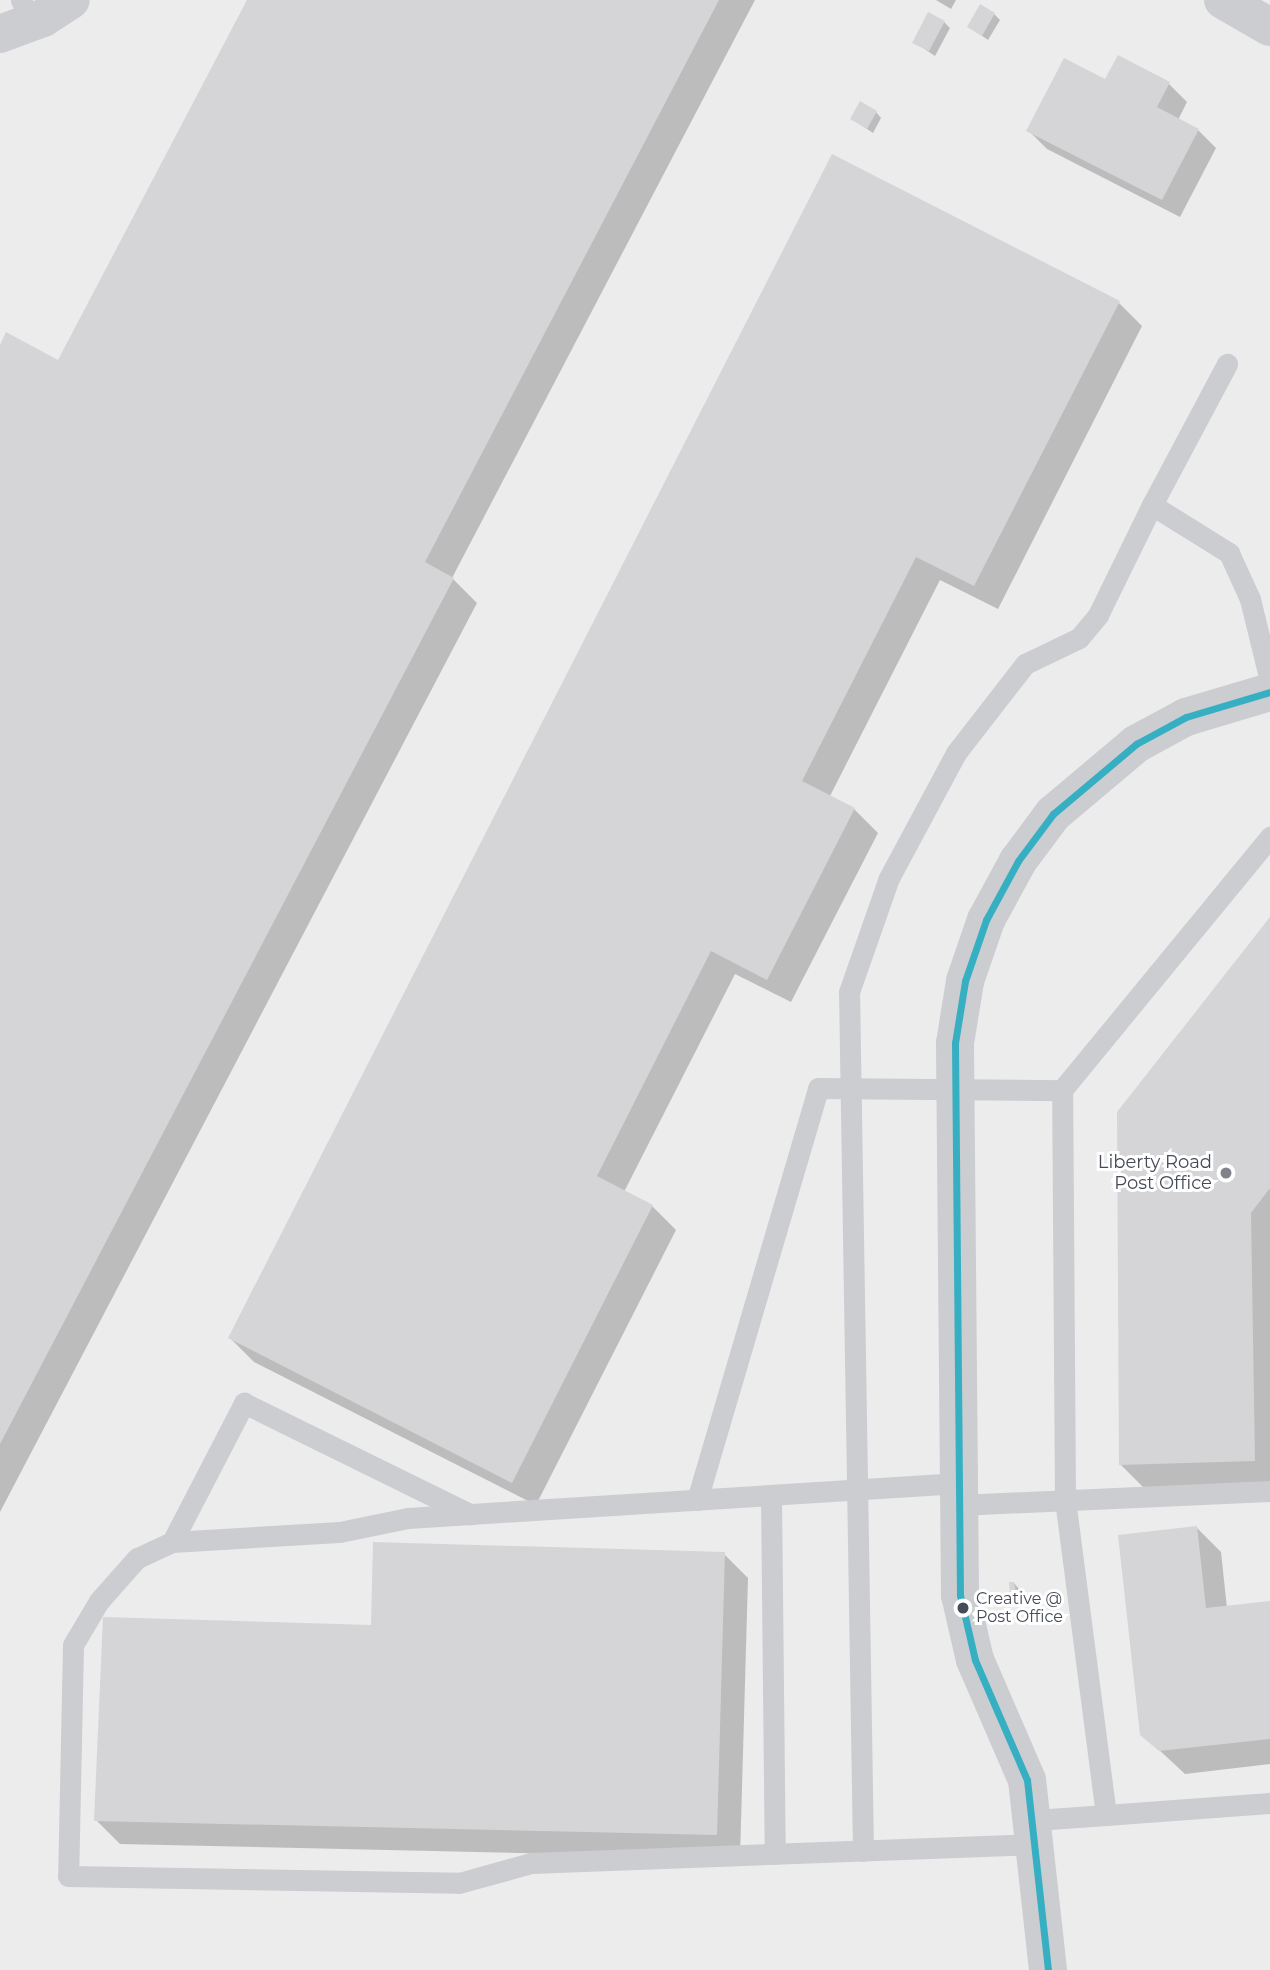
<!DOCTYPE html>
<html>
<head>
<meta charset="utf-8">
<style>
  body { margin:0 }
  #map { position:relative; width:1270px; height:1970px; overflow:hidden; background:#edecec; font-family:Montserrat,sans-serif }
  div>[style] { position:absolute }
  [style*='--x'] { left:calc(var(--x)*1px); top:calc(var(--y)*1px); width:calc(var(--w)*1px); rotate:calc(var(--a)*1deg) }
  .shadow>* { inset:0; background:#0003 }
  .building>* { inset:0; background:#d5d4d7 }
  .service>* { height:21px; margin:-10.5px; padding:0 10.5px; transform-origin:10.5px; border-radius:10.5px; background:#cbcdd0 }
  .minor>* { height:38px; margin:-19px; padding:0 19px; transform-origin:19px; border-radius:19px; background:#cbcdd0 }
  .bus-1>* { height:7px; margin:-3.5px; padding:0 3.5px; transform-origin:3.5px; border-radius:3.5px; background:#37afc3 }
  .dots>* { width:19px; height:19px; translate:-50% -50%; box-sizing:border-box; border:4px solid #fff; border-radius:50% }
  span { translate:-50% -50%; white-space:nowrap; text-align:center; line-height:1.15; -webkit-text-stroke:6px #fff; paint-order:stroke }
  .bus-label { font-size:16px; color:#454b58 }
  .left { translate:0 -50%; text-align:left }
  .poi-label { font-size:18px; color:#454b58 }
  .right { translate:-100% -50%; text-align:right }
</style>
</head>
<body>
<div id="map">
  <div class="shadow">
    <div style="clip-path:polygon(248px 0,755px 0,452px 578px,477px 603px,0 1512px,0 349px,59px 362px)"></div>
    <div style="clip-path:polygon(936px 0,956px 0,951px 9px)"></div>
    <div style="clip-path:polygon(994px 14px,1000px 20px,988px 40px,969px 27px)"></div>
    <div style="clip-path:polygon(944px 22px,950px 28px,935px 56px,914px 42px)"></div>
    <div style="clip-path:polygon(1106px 81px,1169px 84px,1187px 102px,1178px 120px,1198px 130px,1216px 148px,1180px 217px,1047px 149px,1029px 131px)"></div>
    <div style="clip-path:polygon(876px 112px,881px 118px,873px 133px,852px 119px)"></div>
    <div style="clip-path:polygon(1119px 303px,1142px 326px,998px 609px,940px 580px,830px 796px,854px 809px,878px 833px,791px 1002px,735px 974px,624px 1192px,652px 1206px,676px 1230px,536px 1505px,254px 1362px,230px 1338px)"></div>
    <div style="clip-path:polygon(1270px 919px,1270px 1485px,1144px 1488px,1120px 1464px)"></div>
    <div style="clip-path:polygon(1197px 1528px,1221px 1552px,1227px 1608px,1270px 1603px,1270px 1764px,1185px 1774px,1142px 1734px)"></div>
    <div style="clip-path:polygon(724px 1554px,748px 1578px,740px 1858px,120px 1844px,96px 1820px,372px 1627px)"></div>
    <div style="clip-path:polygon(1014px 1583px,1019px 1589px,1021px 1600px,1012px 1594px)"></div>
  </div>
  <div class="building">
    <div style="clip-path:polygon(247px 0,719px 0,425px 562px,454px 578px,0 1444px,0 345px,6px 332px,58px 360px)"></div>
    <div style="clip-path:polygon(980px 4px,995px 13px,982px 36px,967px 27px)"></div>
    <div style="clip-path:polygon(928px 12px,945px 21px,929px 51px,912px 43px)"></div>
    <div style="clip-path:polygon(1118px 55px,1170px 82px,1157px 107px,1199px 129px,1162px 200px,1026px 131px,1064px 58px,1105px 79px)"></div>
    <div style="clip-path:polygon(860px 101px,877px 111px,867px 129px,850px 119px)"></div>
    <div style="clip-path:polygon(832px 154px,1120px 301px,974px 586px,916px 557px,802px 781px,855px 808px,767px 980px,711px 951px,597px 1176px,653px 1205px,512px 1483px,228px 1338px)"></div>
    <div style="clip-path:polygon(1270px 917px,1270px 1188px,1251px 1213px,1255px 1461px,1119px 1465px,1117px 1112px)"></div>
    <div style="clip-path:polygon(1197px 1526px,1206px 1608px,1270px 1601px,1270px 1739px,1159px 1751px,1140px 1735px,1118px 1535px)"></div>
    <div style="clip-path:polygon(373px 1542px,725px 1552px,717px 1835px,94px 1821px,103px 1617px,371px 1625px)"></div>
    <div style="clip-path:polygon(1009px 1582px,1014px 1582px,1016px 1594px,1010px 1595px)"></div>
  </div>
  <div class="service">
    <div style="--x:21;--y:0;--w:25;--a:67"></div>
    <div style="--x:1152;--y:505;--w:160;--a:-62"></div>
    <div style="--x:959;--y:1483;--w:552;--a:176.37"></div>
    <div style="--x:408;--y:1518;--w:70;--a:168.5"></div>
    <div style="--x:339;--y:1532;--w:167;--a:176.6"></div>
    <div style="--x:172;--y:1542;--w:38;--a:155"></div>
    <div style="--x:137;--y:1558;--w:57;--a:131.5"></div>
    <div style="--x:99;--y:1601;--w:51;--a:120.6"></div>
    <div style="--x:73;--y:1645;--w:231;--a:91.2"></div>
    <div style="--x:68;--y:1876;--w:391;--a:1"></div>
    <div style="--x:459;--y:1883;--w:75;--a:-15.5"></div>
    <div style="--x:531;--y:1863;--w:506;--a:-2.15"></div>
    <div style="--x:771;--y:1495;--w:359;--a:89.4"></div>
    <div style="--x:697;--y:1500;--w:429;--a:-73.6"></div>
    <div style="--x:818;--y:1088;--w:244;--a:0.5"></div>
    <div style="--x:959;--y:1505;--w:311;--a:-2.6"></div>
    <div style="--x:172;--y:1542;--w:157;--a:-62.6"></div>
    <div style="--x:244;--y:1403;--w:252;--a:26.2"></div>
    <div style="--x:1106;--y:1815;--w:164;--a:-4.2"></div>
    <div style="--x:1035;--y:1820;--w:71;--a:-4"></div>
    <div style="--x:1106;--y:1815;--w:318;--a:-97.4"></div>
    <div style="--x:1065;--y:1500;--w:410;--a:-90.4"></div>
    <div style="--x:1062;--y:1090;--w:328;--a:-50.6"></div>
    <div style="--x:863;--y:1851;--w:859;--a:-90.93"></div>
    <div style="--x:849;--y:992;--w:121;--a:-70.7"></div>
    <div style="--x:889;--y:878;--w:142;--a:-61.8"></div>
    <div style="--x:956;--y:753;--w:113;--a:-52.2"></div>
    <div style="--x:1025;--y:664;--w:60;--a:-25.7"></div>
    <div style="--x:1079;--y:638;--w:30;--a:-50"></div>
    <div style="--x:1098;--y:615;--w:123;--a:-63.9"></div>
    <div style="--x:1152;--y:505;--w:91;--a:31.9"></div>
    <div style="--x:1229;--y:553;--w:51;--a:65.5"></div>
    <div style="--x:1250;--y:599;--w:84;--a:76.3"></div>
  </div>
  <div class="minor">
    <div style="--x:1223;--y:0;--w:54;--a:29.9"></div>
    <div style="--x:0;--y:34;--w:46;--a:-20.4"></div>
    <div style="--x:43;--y:18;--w:33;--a:-33"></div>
    <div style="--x:1048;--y:1970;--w:191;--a:-96.3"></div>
    <div style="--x:1027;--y:1780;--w:131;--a:-113.4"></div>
    <div style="--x:975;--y:1660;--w:67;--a:-103"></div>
    <div style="--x:960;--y:1595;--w:552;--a:-90.52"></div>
    <div style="--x:955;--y:1043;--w:63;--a:-80.8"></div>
    <div style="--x:965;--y:981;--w:65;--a:-71"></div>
    <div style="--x:986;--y:920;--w:67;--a:-61.5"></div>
    <div style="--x:1018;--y:861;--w:59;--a:-53.3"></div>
    <div style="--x:1053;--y:814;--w:109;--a:-40.1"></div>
    <div style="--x:1136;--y:744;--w:57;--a:-28.4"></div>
    <div style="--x:1186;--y:717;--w:88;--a:-16.6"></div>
  </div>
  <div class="bus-1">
    <div style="--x:1048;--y:1970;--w:191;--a:-96.3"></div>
    <div style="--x:1027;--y:1780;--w:131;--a:-113.4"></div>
    <div style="--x:975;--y:1660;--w:67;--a:-103"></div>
    <div style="--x:960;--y:1595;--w:552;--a:-90.52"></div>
    <div style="--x:955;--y:1043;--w:63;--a:-80.8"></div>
    <div style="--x:965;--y:981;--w:65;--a:-71"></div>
    <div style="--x:986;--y:920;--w:67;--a:-61.5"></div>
    <div style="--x:1018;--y:861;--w:59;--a:-53.3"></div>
    <div style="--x:1053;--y:814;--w:109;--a:-40.1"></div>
    <div style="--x:1136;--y:744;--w:57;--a:-28.4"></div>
    <div style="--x:1186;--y:717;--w:88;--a:-16.6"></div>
  </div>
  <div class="dots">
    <div style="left:1226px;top:1173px;background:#80838c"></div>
    <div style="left:963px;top:1608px;background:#454b58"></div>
  </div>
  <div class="bus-label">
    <span class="left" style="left:976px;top:1608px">Creative @<br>Post Office</span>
  </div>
  <div class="poi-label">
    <span class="right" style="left:1212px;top:1173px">Liberty Road<br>Post Office</span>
  </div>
</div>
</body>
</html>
